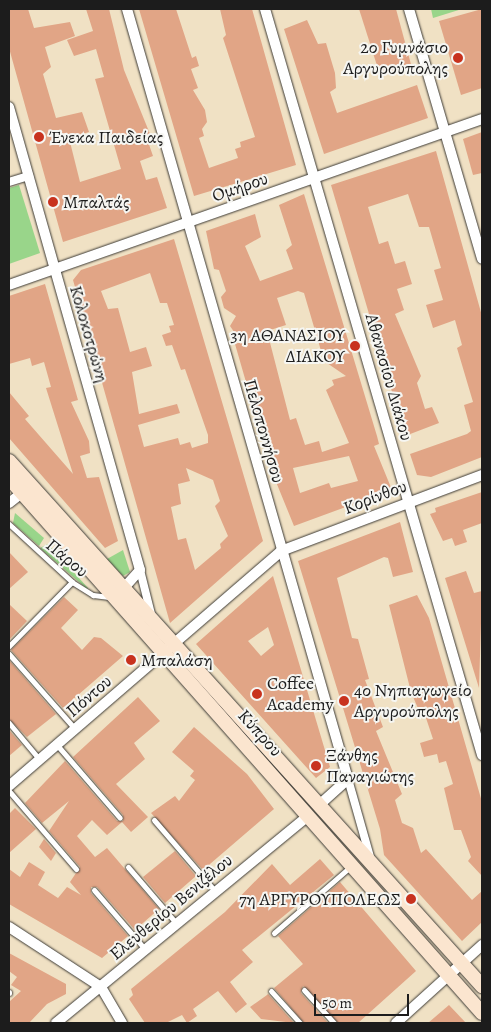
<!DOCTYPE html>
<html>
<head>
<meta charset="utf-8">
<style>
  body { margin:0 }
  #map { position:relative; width:491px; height:1032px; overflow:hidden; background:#f0e1c4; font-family:Alegreya,serif }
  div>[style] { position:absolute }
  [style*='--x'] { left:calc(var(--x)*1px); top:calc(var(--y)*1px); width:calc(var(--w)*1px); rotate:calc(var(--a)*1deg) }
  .green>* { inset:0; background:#99d58a }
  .building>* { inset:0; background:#e1a586 }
  .roads { filter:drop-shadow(0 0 1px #3c3a35) drop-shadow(0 0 1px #3c3a35) }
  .service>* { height:5px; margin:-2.5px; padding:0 2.5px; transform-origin:2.5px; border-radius:2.5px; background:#fff }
  .pedestrian>* { height:8px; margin:-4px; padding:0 4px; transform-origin:4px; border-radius:4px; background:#fff }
  .minor>* { height:10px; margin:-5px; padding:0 5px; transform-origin:5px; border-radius:5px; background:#fff }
  .secondary>* { height:14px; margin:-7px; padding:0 7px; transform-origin:7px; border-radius:7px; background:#fbe5cf }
  .dots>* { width:14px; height:14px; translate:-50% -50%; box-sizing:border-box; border:2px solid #f6f6f2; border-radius:50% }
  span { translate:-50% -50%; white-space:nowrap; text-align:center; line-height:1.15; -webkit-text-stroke:4px #f6f6f2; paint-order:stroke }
  .poi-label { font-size:18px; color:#1c1c1c }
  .right { translate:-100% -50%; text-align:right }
  .left { translate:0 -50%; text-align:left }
  .street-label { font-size:18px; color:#1c1c1c }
  .frame { position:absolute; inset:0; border:10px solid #1c1c1c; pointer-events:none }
  .scale { position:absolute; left:314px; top:994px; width:95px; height:22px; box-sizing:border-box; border:2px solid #1c1c1c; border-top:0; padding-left:6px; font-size:15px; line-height:18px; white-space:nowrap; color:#1c1c1c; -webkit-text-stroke:4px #f6f6f2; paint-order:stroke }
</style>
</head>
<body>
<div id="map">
  <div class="green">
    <div style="clip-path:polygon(431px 9px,462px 9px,433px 18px)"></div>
    <div style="clip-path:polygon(19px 185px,40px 253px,9px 264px,9px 188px)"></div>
    <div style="clip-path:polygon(15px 513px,44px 538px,39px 546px,13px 523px)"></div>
    <div style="clip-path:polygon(48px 544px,88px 588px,87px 589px,40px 548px)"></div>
    <div style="clip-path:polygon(123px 550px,130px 572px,123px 576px,107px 559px)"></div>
  </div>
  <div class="building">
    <div style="clip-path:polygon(9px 9px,28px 9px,34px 28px,70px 22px,75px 36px,45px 47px,51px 67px,43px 74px,56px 118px,82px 112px,89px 132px,69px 138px,80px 182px,121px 169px,95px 79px,104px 77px,96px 49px,74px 56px,67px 40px,93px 31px,86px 9px,109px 9px,124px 70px,150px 134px,146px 136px,153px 156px,140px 161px,146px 180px,157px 177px,167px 208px,63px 242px,9px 48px)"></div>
    <div style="clip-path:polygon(139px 9px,176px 9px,192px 58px,196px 56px,199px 66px,191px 69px,198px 88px,193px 90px,205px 110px,207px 122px,202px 129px,204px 136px,199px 138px,209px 168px,238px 158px,235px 149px,241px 147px,240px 142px,255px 137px,223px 38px,226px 35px,220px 9px,252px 9px,296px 165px,194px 196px)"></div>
    <div style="clip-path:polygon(359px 9px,396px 9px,412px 68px,380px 75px)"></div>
    <div style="clip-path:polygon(482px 9px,482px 88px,461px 95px,439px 21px)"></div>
    <div style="clip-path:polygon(307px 20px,318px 44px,326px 43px,335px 73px,336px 88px,330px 92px,337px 113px,417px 85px,428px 118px,324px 154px,284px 29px)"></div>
    <div style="clip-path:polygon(482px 132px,482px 173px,473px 175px,463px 139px)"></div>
    <div style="clip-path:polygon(436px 151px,482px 316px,482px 457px,431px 477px,417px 475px,410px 454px,467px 434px,471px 431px,464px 405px,473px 402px,457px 348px,462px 345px,455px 320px,433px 328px,426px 305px,443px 300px,434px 270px,441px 268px,429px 227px,419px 227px,408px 194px,368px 207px,379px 244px,388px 241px,395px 264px,405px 261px,412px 284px,397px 289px,404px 310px,395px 314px,421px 376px,417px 383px,425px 409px,432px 407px,439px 423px,405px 436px,331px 185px)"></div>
    <div style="clip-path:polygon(evenodd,304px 194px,377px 436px,379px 444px,374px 446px,392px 490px,294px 526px,272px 472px,235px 344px,241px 342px,230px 326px,236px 316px,224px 308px,221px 297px,226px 291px,219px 270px,214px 269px,206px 231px,255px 214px,261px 237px,245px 246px,260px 281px,293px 269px,286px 250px,292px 245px,279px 205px,304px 194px,298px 291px,304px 293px,324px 361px,346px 376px,332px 380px,334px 385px,326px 390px,349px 443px,322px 452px,319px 441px,305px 445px,296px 418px,290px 420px,267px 331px,286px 325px,277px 298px,298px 291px,304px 194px,349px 456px,358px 481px,331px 488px,329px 483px,300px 493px,293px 468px,349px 456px)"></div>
    <div style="clip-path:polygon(evenodd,174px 239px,263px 541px,170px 623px,73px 280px,81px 270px,174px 239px,150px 273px,160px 303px,167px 303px,174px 325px,169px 326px,171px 332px,162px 335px,166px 346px,172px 345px,181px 370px,185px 369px,208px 435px,208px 443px,192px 448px,190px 442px,180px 445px,178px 438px,144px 447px,138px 425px,180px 413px,177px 404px,139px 414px,132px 372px,152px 366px,146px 347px,130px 352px,118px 308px,108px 309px,101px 291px,150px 273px,174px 239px,186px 468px,213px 480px,220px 501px,215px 506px,228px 536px,220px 544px,221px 548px,195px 570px,186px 538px,178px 540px,171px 507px,181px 504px,178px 484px,190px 481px,186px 468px)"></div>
    <div style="clip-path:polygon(45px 284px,78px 400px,71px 402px,89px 441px,90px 453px,80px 456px,87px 478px,99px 477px,118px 541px,105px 548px,9px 438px,9px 392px,29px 416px,25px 419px,73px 474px,46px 388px,51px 387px,44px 362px,32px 366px,30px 358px,9px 364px,9px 296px)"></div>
    <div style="clip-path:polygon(482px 492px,482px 523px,463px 530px,467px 542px,455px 546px,452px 538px,443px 541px,430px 514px,436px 512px,435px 508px)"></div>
    <div style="clip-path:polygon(400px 522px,413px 572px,393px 577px,388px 558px,384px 557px,337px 578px,352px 638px,358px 639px,369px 679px,365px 680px,383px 727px,376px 731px,402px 794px,395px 800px,402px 823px,413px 828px,421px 853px,426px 849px,472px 900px,482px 891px,482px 922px,462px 941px,384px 855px,380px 829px,298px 561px)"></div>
    <div style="clip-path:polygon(9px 552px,28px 572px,9px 589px)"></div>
    <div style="clip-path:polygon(466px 571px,474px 593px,482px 591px,479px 688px,445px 578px)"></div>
    <div style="clip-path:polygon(evenodd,273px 576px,330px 767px,316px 778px,196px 644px,273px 576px,268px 627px,274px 645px,261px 656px,248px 641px,268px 627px)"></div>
    <div style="clip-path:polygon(417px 595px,429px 618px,482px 802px,482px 876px,468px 861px,471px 857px,461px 830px,454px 830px,444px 788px,453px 784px,446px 761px,439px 763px,437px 754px,424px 757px,420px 743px,433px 739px,424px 712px,420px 713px,411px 692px,389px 605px)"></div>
    <div style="clip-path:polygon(64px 597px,78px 610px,61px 628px,82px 650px,94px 637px,101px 638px,123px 656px,63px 708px,11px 650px)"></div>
    <div style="clip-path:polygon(9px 604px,27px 621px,9px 640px)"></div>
    <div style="clip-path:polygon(9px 660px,56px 714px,27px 737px,9px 719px)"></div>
    <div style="clip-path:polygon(138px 697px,160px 721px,134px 743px,145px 759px,116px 784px,148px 817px,131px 832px,122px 822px,107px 835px,92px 820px,77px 836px,95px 857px,107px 848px,159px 909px,135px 930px,97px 887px,91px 887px,91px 893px,128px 936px,102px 958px,9px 904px,9px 869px,20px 877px,29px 862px,45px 872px,38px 885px,58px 898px,67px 887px,81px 895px,70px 882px,80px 867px,49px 831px,69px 801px,42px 823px,25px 803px,65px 761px,117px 821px,123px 821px,123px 815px,73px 757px)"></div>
    <div style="clip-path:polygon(194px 727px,247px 774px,274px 809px,203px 870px,151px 813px,175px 796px,179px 801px,195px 780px,190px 776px,194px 771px,172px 752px)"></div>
    <div style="clip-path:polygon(9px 730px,22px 745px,9px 756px)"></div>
    <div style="clip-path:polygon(15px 808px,36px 829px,9px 853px,9px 814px)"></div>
    <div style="clip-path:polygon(44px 839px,56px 853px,51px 861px,39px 847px)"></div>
    <div style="clip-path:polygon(175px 851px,196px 876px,165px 903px,143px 877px)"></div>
    <div style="clip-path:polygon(320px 859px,334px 875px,242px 950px,253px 962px,230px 982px,247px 1004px,236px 1013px,218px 991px,193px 1009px,197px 1016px,187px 1023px,182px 1015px,166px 1023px,145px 1023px,129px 999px,133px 995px,131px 989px,225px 912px,272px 864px,290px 885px)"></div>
    <div style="clip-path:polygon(340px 882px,416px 971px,358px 1023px,338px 1023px,303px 986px,301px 993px,328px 1023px,304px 1023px,274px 988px,303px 964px,278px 936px)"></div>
    <div style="clip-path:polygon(9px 953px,66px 984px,66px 994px,47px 1004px,29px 1023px,9px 1023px,9px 1002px,21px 991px,11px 985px,17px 977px,9px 971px)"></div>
    <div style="clip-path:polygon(267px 995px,268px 994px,294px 1023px,261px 1019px,250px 1007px)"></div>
    <div style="clip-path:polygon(449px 1005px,466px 1023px,428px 1023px)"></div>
  </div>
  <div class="roads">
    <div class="service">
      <div style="--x:9;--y:524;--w:86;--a:42.6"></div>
      <div style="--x:72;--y:582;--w:25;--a:32"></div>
      <div style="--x:93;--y:595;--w:16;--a:7"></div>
      <div style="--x:9;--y:646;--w:90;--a:-45.5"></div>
      <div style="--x:9;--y:654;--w:101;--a:48.6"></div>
      <div style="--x:9;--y:723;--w:48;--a:50"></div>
      <div style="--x:57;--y:745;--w:96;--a:49.2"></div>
      <div style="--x:9;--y:791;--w:103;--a:49.3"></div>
      <div style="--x:154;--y:820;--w:94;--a:49.3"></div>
      <div style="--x:128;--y:867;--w:74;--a:49.4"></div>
      <div style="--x:94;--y:890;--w:78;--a:49.2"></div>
      <div style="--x:274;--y:933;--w:102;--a:-41"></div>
      <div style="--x:304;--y:990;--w:45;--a:47.7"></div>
      <div style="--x:271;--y:991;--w:43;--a:47.8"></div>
      <div style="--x:9;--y:993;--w:1;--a:-90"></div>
    </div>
    <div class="pedestrian">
      <div style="--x:9;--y:182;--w:21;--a:-17"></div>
      <div style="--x:140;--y:570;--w:45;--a:76"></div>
      <div style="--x:348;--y:779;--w:81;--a:74.2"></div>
    </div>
    <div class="minor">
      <div style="--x:127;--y:9;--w:801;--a:73.99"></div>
      <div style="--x:348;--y:779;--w:38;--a:138"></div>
      <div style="--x:265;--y:9;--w:777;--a:73.78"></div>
      <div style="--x:409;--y:9;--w:260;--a:73.7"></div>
      <div style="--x:9;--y:107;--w:481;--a:74.2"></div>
      <div style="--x:140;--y:570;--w:25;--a:132"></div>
      <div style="--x:9;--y:285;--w:501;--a:-19.34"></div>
      <div style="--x:9;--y:503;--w:16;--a:-38"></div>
      <div style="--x:9;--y:786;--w:359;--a:-40.8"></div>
      <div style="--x:281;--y:551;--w:215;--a:-20.7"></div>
      <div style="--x:9;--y:927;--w:110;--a:33.1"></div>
      <div style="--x:101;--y:987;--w:42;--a:59.7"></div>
      <div style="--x:56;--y:1023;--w:326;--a:-39.4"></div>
      <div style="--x:396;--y:1023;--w:116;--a:-42.2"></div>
    </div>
    <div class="secondary">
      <div style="--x:9;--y:461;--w:707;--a:47.98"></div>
      <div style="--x:9;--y:478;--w:714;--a:48.52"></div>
    </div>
  </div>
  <div class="dots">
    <div style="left:458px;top:58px;background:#c8321e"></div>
    <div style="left:39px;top:137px;background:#c8321e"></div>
    <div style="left:53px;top:202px;background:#c8321e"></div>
    <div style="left:355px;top:346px;background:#c8321e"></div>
    <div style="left:131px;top:660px;background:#c8321e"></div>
    <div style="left:257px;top:694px;background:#c8321e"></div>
    <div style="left:344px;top:701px;background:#c8321e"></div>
    <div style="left:316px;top:766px;background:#c8321e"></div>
    <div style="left:411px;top:899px;background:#c8321e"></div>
  </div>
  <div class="poi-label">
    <span class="right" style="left:448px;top:58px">2ο Γυμνάσιο<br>Αργυρούπολης</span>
    <span class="left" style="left:49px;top:137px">Ένεκα Παιδείας</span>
    <span class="left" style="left:63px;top:202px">Μπαλτάς</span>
    <span class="right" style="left:345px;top:346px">3η ΑΘΑΝΑΣΙΟΥ<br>ΔΙΑΚΟΥ</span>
    <span class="left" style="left:141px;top:660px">Μπαλάση</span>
    <span class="left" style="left:267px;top:694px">Coffee<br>Academy</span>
    <span class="left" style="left:354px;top:701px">4ο Νηπιαγωγείο<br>Αργυρούπολης</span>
    <span class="left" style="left:326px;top:766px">Ξάνθης<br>Παναγιώτης</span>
    <span class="right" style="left:401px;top:899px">7η ΑΡΓΥΡΟΥΠΟΛΕΩΣ</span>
  </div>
  <div class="street-label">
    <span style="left:240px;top:187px;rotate:-19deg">Ομήρου</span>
    <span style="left:89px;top:334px;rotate:74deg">Κολοκοτρώνη</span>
    <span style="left:389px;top:377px;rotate:74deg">Αθανασίου Διάκου</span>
    <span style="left:264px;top:431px;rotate:74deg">Πελοποννήσου</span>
    <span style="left:375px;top:497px;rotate:-21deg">Κορίνθου</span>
    <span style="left:67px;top:558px;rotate:40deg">Πάρου</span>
    <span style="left:89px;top:696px;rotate:-41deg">Πόντου</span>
    <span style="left:260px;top:733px;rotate:48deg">Κύπρου</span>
    <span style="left:171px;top:907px;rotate:-40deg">Ελευθερίου Βενιζέλου</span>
  </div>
  <div class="frame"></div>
  <div class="scale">50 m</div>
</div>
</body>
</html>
